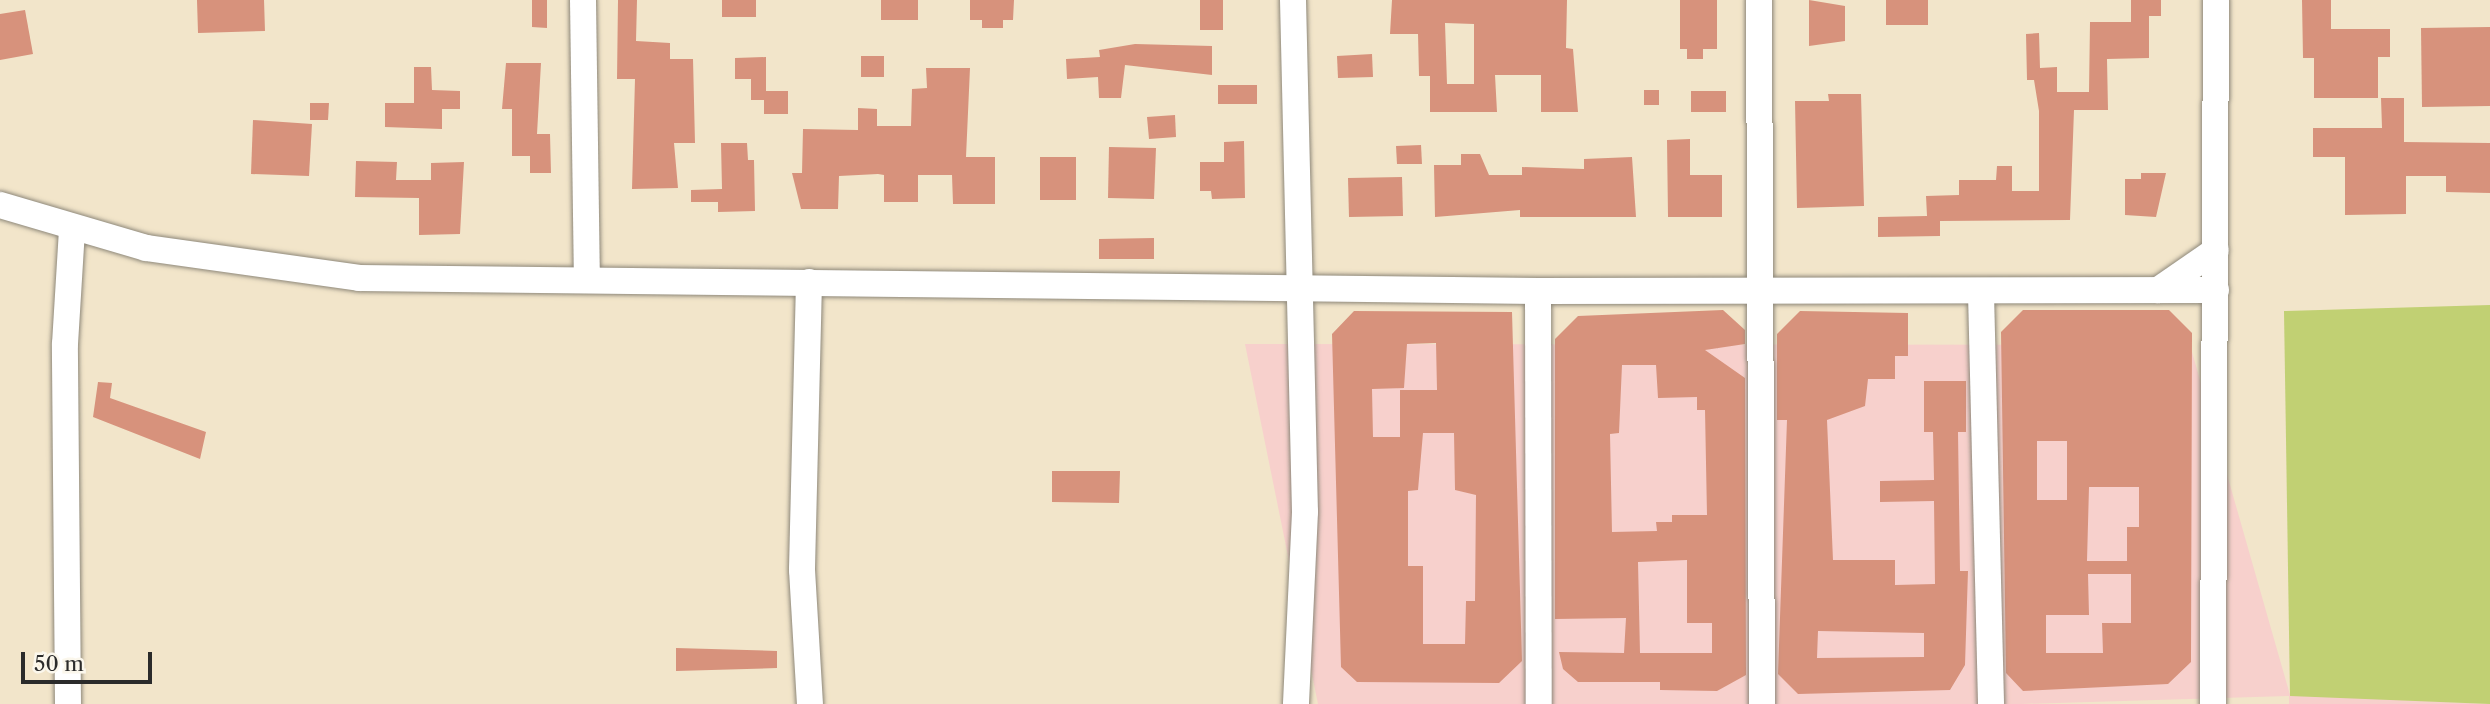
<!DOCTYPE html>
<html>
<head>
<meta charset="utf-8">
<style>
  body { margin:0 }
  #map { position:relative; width:2490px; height:704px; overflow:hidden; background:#f2e5ca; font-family:"Libre Caslon Text",serif }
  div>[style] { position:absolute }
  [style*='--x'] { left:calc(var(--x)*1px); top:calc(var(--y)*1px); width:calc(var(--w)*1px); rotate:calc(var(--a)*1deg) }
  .built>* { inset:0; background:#f7d0cc }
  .green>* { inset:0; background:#c1d073 }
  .building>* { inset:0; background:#d7927c }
  .roads { filter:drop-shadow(0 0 2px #8e887a) drop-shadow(0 0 2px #8e887a) }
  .minor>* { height:26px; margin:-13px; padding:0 13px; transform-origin:13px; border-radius:13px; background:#fff }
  span { translate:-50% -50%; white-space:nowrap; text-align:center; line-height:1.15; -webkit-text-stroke:5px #fbf7ec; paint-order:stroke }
  .scale { position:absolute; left:21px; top:652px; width:131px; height:32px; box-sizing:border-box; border:4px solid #2b2b2b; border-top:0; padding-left:9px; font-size:21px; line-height:24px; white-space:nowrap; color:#2b2b2b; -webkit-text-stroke:5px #fbf7ec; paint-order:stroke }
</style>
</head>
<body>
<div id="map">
  <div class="built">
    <div style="clip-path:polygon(1245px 344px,2190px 345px,2290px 695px,2490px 704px,2289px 704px,2289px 696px,2021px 704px,1318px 704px)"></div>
  </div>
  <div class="green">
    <div style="clip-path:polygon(2490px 305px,2490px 704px,2290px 696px,2284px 311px)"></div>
  </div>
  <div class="building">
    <div style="clip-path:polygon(197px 0,264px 0,265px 31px,198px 33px)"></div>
    <div style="clip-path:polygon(532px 0,547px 0,547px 28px,532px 27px)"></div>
    <div style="clip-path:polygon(618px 0,637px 0,636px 41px,670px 43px,670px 59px,693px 59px,695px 143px,674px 143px,678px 188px,632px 189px,635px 79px,617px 79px)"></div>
    <div style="clip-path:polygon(722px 0,756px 0,756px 17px,722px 17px)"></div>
    <div style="clip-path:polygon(881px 0,918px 0,918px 20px,881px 20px)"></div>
    <div style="clip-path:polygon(970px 0,1014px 0,1013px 20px,1003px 20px,1003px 28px,982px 28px,982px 20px,970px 20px)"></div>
    <div style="clip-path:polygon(1200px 0,1223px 0,1223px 30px,1200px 30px)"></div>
    <div style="clip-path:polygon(evenodd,1392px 0,1567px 0,1566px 48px,1573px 49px,1578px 112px,1541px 112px,1541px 75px,1495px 75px,1497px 112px,1430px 112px,1430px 76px,1419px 76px,1418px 34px,1390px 34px,1392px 0,1445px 23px,1474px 24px,1474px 84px,1447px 84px,1445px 23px)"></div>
    <div style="clip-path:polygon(1680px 0,1717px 0,1717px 49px,1703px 49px,1703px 59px,1687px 59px,1687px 49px,1680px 49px)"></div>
    <div style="clip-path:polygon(1809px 0,1845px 6px,1845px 41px,1809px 46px)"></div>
    <div style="clip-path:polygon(1886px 0,1928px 0,1928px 25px,1886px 25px)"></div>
    <div style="clip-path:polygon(2131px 0,2161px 0,2161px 16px,2149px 16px,2149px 58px,2107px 59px,2108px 110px,2074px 110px,2070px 220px,1940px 221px,1940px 236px,1878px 237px,1878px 217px,1927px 216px,1926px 196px,1959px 195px,1959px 180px,1996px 180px,1997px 166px,2012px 166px,2012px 191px,2039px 191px,2039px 111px,2034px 80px,2027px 80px,2026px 34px,2039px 33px,2040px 68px,2057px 67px,2057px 92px,2089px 92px,2090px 22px,2131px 22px)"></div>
    <div style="clip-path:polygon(2302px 0,2331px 0,2331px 29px,2390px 29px,2390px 57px,2378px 57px,2378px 98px,2314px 98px,2314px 58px,2303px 58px)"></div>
    <div style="clip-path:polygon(25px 10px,33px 54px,0 60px,0 14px)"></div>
    <div style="clip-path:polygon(2490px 27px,2490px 106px,2422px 107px,2421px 28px)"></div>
    <div style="clip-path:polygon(1135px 44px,1212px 46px,1212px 75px,1125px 65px,1121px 98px,1099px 98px,1098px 77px,1067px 79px,1066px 59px,1100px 57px,1099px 50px)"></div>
    <div style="clip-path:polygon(1372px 54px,1373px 77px,1338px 78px,1337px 56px)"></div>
    <div style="clip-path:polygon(861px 56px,884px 56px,884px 77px,861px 77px)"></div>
    <div style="clip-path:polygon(766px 57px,766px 91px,788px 91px,788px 114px,764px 114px,764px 100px,751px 100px,751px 79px,735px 79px,735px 58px)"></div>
    <div style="clip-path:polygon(506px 63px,541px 63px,537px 134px,550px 134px,551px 173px,530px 173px,530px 156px,512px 156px,512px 109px,502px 109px)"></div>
    <div style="clip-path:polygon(414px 67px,431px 67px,432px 90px,460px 91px,460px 109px,442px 109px,442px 129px,385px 127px,385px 103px,414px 103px)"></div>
    <div style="clip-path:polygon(926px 68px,970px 68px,966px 157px,995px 157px,995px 204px,953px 204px,952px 175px,918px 175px,918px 202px,884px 202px,884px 175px,878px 174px,839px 176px,838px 209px,801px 209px,792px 173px,802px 173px,803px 129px,858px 130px,858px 108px,877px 109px,877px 126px,911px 126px,912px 89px,927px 88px)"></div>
    <div style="clip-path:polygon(1218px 85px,1257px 85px,1257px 104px,1218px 104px)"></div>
    <div style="clip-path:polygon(1644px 90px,1659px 90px,1659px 105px,1644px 105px)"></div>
    <div style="clip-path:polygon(1691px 91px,1726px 91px,1726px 112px,1691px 112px)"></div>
    <div style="clip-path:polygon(1828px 94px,1861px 94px,1864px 206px,1797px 208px,1795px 101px,1829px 101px)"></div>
    <div style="clip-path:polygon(2381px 98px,2404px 98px,2404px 142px,2490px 143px,2490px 193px,2446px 192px,2446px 176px,2406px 176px,2406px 214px,2345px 215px,2345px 157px,2313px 157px,2313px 128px,2382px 128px)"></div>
    <div style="clip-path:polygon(310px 103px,329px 103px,328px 120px,310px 120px)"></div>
    <div style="clip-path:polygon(1175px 115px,1176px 137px,1149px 139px,1147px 117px)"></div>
    <div style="clip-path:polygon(253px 120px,312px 124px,309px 176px,251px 174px)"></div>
    <div style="clip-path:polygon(1690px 139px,1690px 175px,1722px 175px,1722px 217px,1668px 217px,1667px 140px)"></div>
    <div style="clip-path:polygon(1244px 141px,1245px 198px,1212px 199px,1211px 191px,1200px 191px,1200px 162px,1224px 162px,1224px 142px)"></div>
    <div style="clip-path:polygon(721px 143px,747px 143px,748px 160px,754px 160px,755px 211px,718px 212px,718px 202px,691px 202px,691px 190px,722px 189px)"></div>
    <div style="clip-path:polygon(1421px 145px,1422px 164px,1397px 164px,1396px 146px)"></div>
    <div style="clip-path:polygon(1109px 147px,1156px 148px,1154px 199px,1108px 198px)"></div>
    <div style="clip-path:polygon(1461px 154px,1480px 154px,1489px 175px,1522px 175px,1522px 167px,1584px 169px,1584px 159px,1632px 157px,1636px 217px,1520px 217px,1520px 210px,1435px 217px,1434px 165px,1461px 165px)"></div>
    <div style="clip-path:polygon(1040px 157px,1076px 157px,1076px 200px,1040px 200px)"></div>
    <div style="clip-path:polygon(356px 161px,397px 162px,396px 180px,431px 180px,431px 163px,464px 162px,460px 234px,419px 235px,419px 198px,355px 197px)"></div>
    <div style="clip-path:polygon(2141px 173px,2166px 173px,2156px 217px,2125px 215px,2125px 179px,2141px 179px)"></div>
    <div style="clip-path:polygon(1402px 177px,1403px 216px,1349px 217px,1348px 178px)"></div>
    <div style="clip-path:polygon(1154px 238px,1154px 259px,1099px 259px,1099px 239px)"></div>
    <div style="clip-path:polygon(evenodd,1723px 310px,1745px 330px,1745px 344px,1705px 350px,1745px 378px,1746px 675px,1717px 691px,1660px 690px,1660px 682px,1578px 682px,1563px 669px,1559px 652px,1624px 653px,1626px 618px,1555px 619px,1555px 339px,1578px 316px,1723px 310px,1622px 365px,1656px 365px,1658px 398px,1697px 397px,1697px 410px,1705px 410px,1707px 515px,1672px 515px,1672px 522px,1656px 522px,1657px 531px,1612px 532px,1610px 434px,1619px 433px,1622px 365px,1723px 310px,1687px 560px,1687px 623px,1712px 623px,1712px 653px,1640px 653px,1638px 562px,1687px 560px)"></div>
    <div style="clip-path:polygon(evenodd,2023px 310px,2169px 310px,2192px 333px,2191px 662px,2168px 684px,2023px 691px,2006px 673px,2001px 332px,2023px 310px,2037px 441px,2067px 441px,2067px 500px,2037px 500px,2037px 441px,2023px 310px,2089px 487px,2139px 487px,2139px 527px,2127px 527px,2127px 561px,2087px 561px,2089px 487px,2023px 310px,2088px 574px,2131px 574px,2131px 623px,2102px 623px,2103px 653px,2046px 653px,2046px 615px,2089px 615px,2088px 574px)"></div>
    <div style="clip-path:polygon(evenodd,1354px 311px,1512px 312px,1522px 661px,1499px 683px,1357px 682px,1341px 667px,1332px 334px,1354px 311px,1436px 343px,1437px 390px,1400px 390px,1400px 437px,1373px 437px,1372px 389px,1404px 388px,1407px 344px,1436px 343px,1354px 311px,1423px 433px,1454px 433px,1455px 490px,1476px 495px,1475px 601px,1466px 601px,1465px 644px,1423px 644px,1423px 566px,1408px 566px,1408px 491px,1418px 490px,1423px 433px)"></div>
    <div style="clip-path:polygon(evenodd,1800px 311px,1908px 313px,1908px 356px,1895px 356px,1895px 379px,1868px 379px,1865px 406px,1827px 420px,1833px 560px,1895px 560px,1895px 585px,1935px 584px,1934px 501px,1880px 502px,1880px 481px,1934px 480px,1933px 432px,1924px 432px,1924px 381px,1966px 381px,1966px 432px,1958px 432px,1960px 571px,1968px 571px,1965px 665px,1950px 690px,1798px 694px,1778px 674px,1787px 420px,1777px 420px,1777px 334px,1800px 311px,1818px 631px,1924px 633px,1924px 657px,1817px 658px,1818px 631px)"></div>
    <div style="clip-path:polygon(98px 382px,112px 383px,110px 398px,206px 432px,200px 459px,93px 417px)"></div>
    <div style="clip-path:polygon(1052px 471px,1120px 471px,1119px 503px,1052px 502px)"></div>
    <div style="clip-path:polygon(676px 648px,777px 651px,777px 668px,676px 671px)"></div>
  </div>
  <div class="roads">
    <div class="minor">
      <div style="--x:583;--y:0;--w:279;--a:89.2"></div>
      <div style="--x:1293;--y:0;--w:512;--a:88.66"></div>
      <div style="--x:1305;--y:512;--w:192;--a:92.7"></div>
      <div style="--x:1759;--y:0;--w:704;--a:89.76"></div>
      <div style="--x:0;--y:205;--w:152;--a:16.4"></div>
      <div style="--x:146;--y:248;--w:215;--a:8"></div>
      <div style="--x:359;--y:278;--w:1179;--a:0.63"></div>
      <div style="--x:1538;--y:291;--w:678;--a:-0.08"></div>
      <div style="--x:809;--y:282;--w:288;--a:91.4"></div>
      <div style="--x:802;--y:570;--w:134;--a:86.6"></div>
      <div style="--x:2158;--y:290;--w:70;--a:-34.6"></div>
      <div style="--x:1538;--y:291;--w:413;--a:89.9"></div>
      <div style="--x:1981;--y:293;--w:411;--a:88.6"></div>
      <div style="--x:68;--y:704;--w:360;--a:-90.5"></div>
      <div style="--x:65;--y:344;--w:115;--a:-86.5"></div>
      <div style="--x:2213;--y:704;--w:704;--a:-89.76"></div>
    </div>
  </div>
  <div class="scale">50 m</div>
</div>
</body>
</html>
